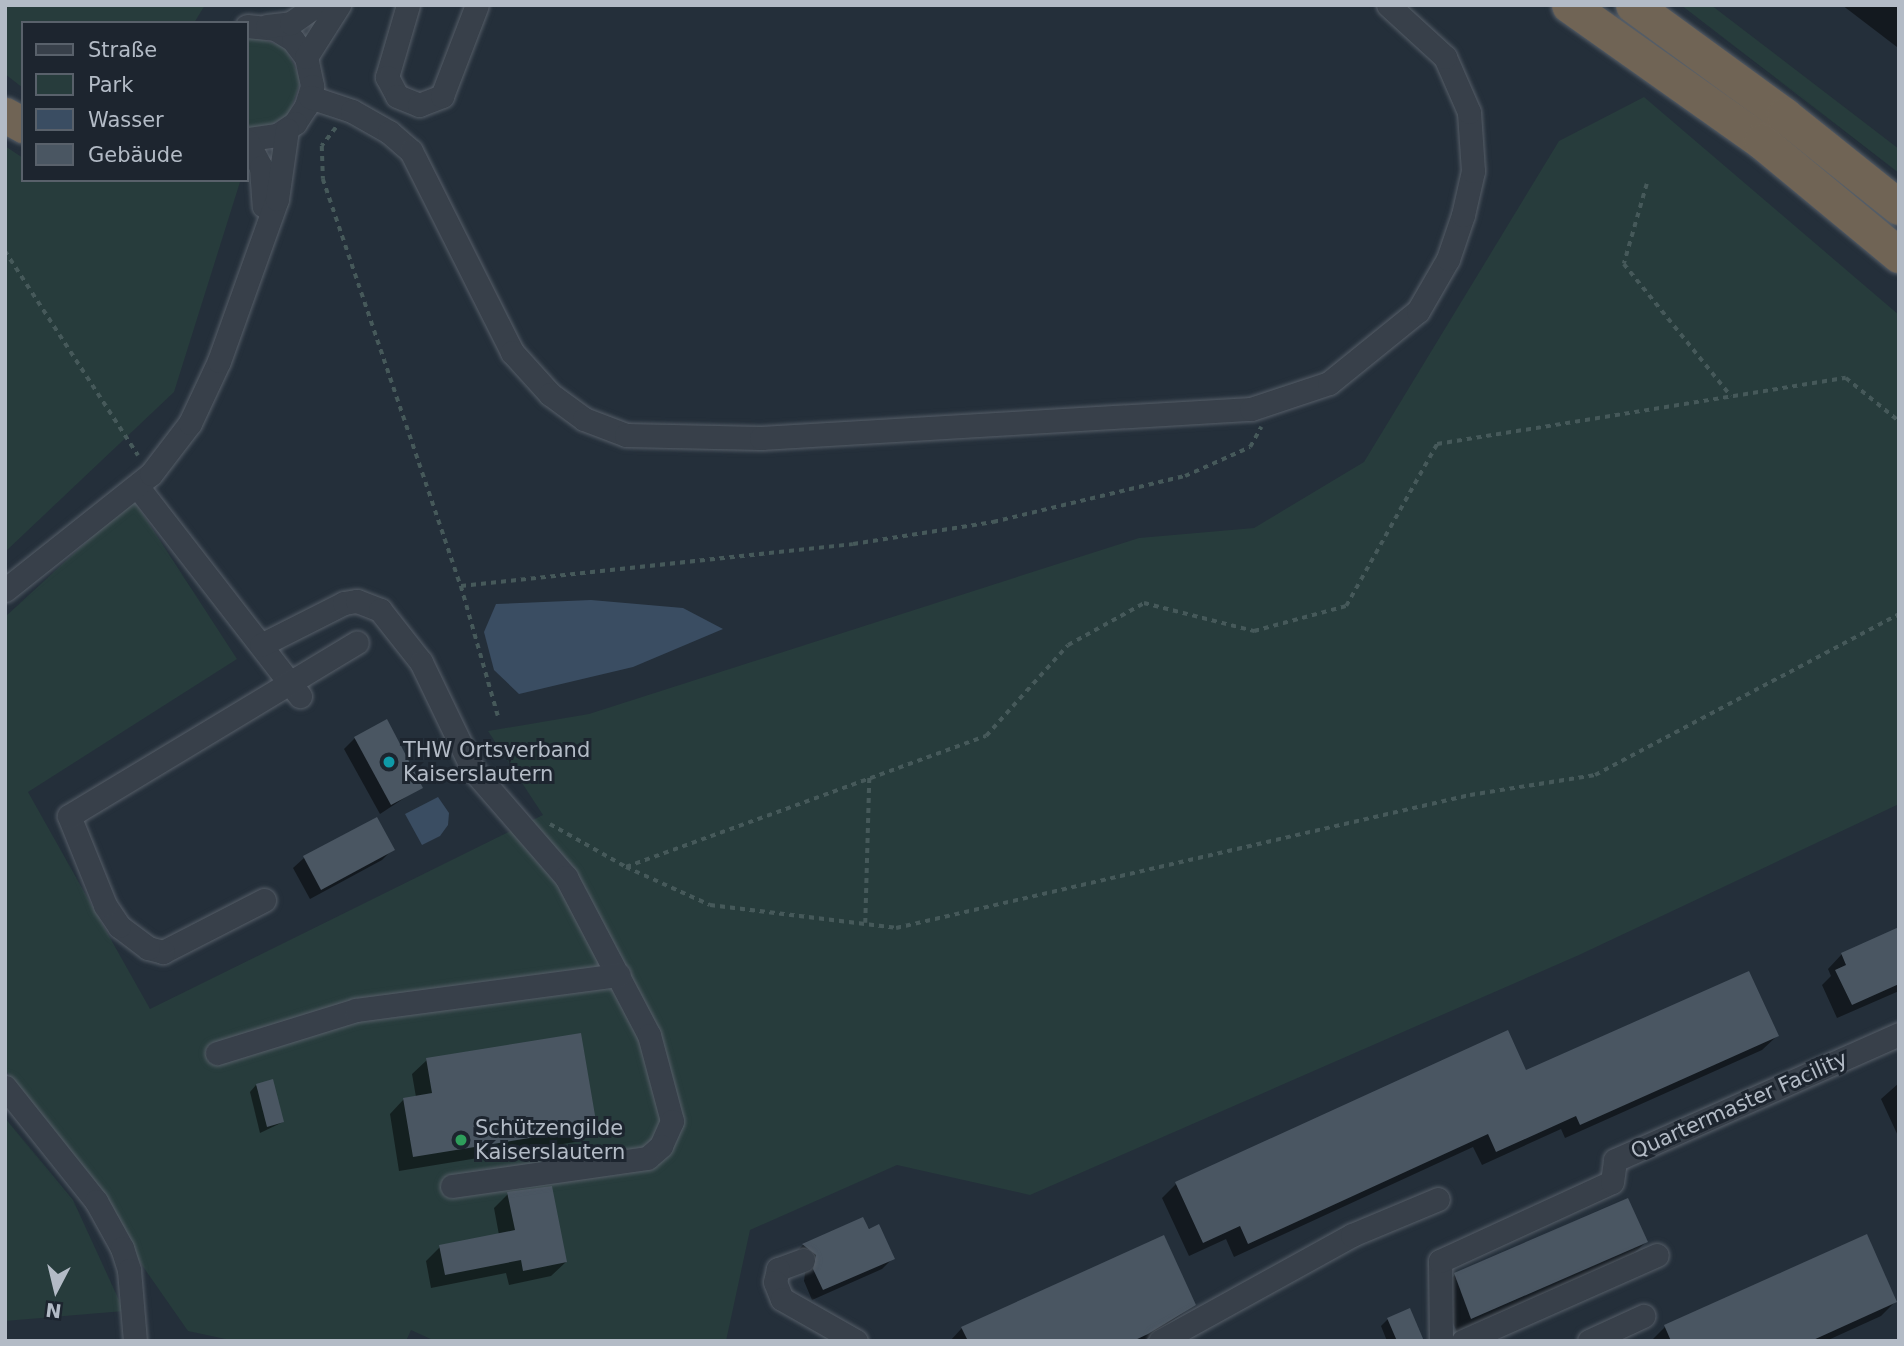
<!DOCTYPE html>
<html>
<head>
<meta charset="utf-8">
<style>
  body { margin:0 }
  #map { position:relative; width:1904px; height:1346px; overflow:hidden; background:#242f3a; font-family:"DejaVu Sans",sans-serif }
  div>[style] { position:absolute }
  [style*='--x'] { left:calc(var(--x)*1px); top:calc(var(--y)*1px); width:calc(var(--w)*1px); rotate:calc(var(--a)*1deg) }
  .green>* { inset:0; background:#273c3c }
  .water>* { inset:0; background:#3a4d62 }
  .shadow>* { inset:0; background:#0007 }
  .building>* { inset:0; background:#4a5662 }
  .path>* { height:3.5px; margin-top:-1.75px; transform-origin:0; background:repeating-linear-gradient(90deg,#46595a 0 5px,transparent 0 10px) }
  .roads { filter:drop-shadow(0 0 2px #565e68) drop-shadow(0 0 2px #565e68) }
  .minor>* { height:23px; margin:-11.5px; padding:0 11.5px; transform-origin:11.5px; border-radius:11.5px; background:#38404a }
  .highway>* { height:35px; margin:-17.5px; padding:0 17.5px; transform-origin:17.5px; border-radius:17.5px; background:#706455 }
  .dots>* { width:19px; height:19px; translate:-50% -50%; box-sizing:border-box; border:4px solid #1d252f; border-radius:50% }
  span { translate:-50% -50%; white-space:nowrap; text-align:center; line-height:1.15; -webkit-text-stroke:6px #1d252f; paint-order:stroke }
  .poi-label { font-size:21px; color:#b3bbc6 }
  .left { translate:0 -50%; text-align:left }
  .street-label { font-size:21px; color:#b3bbc6 }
  .frame { position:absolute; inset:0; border:7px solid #b3bbc6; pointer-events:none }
  .legend { position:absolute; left:21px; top:21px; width:228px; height:161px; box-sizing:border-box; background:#1d252f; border:2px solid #59616b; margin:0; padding:9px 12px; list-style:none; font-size:21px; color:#b3bbc6 }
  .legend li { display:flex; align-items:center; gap:14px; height:35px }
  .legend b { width:35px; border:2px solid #59616b }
  .north { position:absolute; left:21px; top:1255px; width:70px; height:70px; -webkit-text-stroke:5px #1d252f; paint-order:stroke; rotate:187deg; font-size:19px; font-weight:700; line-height:28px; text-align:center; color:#b3bbc6 }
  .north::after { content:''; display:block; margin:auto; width:24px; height:32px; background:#b3bbc6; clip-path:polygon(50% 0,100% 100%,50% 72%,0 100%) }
</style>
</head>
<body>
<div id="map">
  <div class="green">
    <div style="clip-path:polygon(5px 5px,205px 5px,194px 23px,23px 23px,23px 88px,5px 74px)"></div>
    <div style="clip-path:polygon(1681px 5px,1711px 5px,1899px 149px,1899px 173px)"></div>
    <div style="clip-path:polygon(251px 36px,285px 47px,301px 80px,289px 114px,268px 127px,247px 129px,247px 37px)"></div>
    <div style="clip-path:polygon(1644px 97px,1899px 315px,1899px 804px,1579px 955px,1030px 1195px,897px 1165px,750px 1230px,726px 1341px,435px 1341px,411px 1330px,406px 1341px,235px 1341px,188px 1331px,5px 1069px,5px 617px,133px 499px,237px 659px,28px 792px,150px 1009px,543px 815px,488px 731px,589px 714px,1139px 538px,1254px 528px,1364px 462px,1559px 141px)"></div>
    <div style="clip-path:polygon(5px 146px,23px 158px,23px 180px,240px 182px,174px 392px,5px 552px)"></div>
    <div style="clip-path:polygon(5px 1118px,73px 1200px,124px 1311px,5px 1321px)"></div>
  </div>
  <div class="water">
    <div style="clip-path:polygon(591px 600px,683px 608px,723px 629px,633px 667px,519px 694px,494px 670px,484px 632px,496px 604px)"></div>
    <div style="clip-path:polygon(438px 797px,449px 813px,448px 825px,440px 836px,422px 845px,405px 814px)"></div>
  </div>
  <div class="shadow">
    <div style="clip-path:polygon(1842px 5px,1899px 5px,1899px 45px,1897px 47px)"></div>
    <div style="clip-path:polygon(355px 738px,421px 787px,380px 814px,344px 749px)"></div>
    <div style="clip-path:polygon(393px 849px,382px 860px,310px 899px,293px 868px,304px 858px)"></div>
    <div style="clip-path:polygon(1899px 929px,1899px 991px,1837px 1018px,1822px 985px,1831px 976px,1828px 969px,1842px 954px)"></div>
    <div style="clip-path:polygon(1777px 1036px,1762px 1050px,1565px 1138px,1561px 1129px,1482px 1165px,1473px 1147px,1234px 1257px,1226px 1239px,1189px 1256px,1162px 1198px,1176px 1184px,1526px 1073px)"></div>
    <div style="clip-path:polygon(427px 1060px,595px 1126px,581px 1141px,399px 1171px,390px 1114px,404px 1099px,416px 1097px,412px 1074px)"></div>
    <div style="clip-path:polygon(1899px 1083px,1899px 1138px,1881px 1099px)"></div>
    <div style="clip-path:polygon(256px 1085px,283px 1122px,260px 1133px,250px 1092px)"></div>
    <div style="clip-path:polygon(508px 1194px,566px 1262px,551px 1276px,509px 1285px,506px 1273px,431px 1288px,426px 1261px,440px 1247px,499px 1235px,494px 1208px)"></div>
    <div style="clip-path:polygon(862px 1219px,892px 1259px,882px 1269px,812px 1300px,804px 1281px,806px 1266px,793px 1255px,803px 1245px)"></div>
    <div style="clip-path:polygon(1646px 1242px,1631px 1256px,1457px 1332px,1441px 1296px,1440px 1289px,1455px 1275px)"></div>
    <div style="clip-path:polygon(1895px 1302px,1881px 1316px,1826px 1341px,1651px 1341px,1665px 1327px)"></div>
    <div style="clip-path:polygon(1194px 1305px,1144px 1341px,950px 1341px,962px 1328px)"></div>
    <div style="clip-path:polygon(1388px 1319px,1417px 1341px,1387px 1341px,1381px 1326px)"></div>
  </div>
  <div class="building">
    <div style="clip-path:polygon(387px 719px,423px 788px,391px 805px,354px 737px)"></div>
    <div style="clip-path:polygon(377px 817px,395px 850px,321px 890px,303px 856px)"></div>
    <div style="clip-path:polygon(1899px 927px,1899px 984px,1852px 1005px,1835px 970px,1846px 965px,1841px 953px)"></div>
    <div style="clip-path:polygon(1749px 971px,1779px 1036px,1580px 1125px,1576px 1116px,1496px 1152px,1488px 1134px,1248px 1244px,1240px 1226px,1203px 1243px,1175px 1182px,1508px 1030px,1526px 1070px)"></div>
    <div style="clip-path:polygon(581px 1033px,597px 1127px,413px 1157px,403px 1098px,432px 1093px,426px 1058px)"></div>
    <div style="clip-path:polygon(273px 1079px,284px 1122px,267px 1127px,256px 1084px)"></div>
    <div style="clip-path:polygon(552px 1186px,567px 1262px,523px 1271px,521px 1260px,445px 1275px,439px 1245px,515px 1230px,507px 1192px)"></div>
    <div style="clip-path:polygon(1628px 1198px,1648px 1242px,1471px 1319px,1454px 1273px)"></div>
    <div style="clip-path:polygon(863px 1217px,869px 1229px,879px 1224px,895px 1259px,823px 1290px,813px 1269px,816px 1255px,802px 1244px)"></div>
    <div style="clip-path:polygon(1867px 1234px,1897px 1302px,1811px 1341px,1671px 1341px,1664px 1325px)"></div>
    <div style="clip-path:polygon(1164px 1235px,1196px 1305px,1148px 1334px,1133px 1341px,968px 1341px,961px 1327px)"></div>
    <div style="clip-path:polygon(1410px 1308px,1424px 1341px,1397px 1341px,1387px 1318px)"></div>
  </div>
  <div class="path">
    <div style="--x:336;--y:128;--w:23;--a:128"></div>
    <div style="--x:322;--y:146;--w:33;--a:88"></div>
    <div style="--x:323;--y:179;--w:430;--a:71.3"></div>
    <div style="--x:461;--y:586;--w:135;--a:74.1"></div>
    <div style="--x:1647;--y:184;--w:83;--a:106"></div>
    <div style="--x:1624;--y:264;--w:170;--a:51"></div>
    <div style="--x:5;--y:251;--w:244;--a:56.9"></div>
    <div style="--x:461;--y:586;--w:394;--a:-6.1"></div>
    <div style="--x:853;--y:544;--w:142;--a:-8.9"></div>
    <div style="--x:993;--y:522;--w:197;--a:-13.5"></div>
    <div style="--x:1185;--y:476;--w:71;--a:-24"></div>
    <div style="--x:1250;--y:447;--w:23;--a:-61"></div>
    <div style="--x:550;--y:824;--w:87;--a:29.5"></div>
    <div style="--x:626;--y:867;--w:92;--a:24.3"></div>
    <div style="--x:710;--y:905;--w:187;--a:7"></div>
    <div style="--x:896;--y:928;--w:589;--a:-13.05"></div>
    <div style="--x:1470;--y:795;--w:127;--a:-9.1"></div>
    <div style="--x:1595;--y:775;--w:344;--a:-27.9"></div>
    <div style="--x:626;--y:867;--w:383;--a:-20"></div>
    <div style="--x:986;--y:736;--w:122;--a:-48"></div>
    <div style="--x:1068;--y:645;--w:87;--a:-28.9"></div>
    <div style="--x:1144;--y:603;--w:114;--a:14.3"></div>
    <div style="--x:1254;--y:631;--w:95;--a:-15.2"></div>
    <div style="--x:1346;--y:606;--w:186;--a:-60.7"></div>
    <div style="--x:1437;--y:444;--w:414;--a:-9.2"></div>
    <div style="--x:1846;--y:378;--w:68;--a:39.1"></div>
    <div style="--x:865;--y:923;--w:145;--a:-88.4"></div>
  </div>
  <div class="roads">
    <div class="minor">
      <div style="--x:408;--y:5;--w:75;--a:106.3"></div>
      <div style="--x:387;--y:77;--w:21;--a:62"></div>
      <div style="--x:397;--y:96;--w:24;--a:22"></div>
      <div style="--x:419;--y:105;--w:25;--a:-21"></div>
      <div style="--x:442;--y:96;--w:97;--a:-69"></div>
      <div style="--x:247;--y:26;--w:28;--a:6"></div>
      <div style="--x:275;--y:29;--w:21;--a:31"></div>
      <div style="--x:293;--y:40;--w:21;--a:53"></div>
      <div style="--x:306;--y:57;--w:30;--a:78"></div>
      <div style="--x:312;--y:86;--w:21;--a:107"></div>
      <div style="--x:306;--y:106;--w:20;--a:123"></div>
      <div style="--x:295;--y:123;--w:22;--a:146"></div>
      <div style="--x:277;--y:135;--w:30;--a:172"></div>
      <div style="--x:267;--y:26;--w:24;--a:-7"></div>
      <div style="--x:291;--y:23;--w:32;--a:-35"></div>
      <div style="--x:306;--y:57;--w:62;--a:-57.6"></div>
      <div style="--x:310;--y:97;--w:44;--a:18.4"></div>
      <div style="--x:352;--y:111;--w:43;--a:29.6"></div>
      <div style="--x:389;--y:132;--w:29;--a:41"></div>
      <div style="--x:411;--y:151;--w:225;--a:63.3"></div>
      <div style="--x:512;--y:352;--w:57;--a:47.9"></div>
      <div style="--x:550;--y:394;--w:42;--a:36.3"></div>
      <div style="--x:584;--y:419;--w:45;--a:20.9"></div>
      <div style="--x:626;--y:435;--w:135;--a:1.3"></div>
      <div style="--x:761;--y:438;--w:491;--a:-3.4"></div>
      <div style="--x:1251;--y:409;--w:82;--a:-18.4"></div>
      <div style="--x:1329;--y:383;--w:114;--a:-39"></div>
      <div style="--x:1418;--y:311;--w:60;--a:-60"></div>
      <div style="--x:1448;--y:259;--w:46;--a:-71.2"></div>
      <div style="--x:1463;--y:215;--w:45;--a:-77.2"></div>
      <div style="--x:1473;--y:171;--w:59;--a:-93.9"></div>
      <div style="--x:1469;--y:112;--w:60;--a:-113.6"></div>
      <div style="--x:1445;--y:57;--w:77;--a:-137.6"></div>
      <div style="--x:247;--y:141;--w:30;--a:62"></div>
      <div style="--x:261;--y:167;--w:39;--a:86"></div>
      <div style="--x:137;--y:486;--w:266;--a:52.2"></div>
      <div style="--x:5;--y:590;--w:186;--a:-38.5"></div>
      <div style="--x:151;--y:474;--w:64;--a:-52.6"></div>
      <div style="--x:190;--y:423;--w:68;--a:-64.9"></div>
      <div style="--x:219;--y:361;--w:172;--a:-70.3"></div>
      <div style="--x:277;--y:199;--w:70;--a:-81.8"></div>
      <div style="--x:261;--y:645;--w:93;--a:-26.8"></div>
      <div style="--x:344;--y:603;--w:13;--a:-9"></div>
      <div style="--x:357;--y:601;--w:25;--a:21"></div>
      <div style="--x:380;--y:610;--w:66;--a:51.7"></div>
      <div style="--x:421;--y:662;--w:120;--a:64.3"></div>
      <div style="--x:473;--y:770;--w:142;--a:49"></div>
      <div style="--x:566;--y:877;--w:178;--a:62.3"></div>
      <div style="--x:649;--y:1035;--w:89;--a:75"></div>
      <div style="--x:672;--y:1121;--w:27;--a:114"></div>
      <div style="--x:661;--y:1146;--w:18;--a:139"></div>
      <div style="--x:647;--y:1158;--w:197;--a:171.8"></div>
      <div style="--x:264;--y:900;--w:114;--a:152.8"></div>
      <div style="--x:163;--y:952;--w:16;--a:-165"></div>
      <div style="--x:148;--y:948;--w:36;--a:-143"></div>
      <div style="--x:119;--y:926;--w:25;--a:-124"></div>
      <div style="--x:105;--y:905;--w:96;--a:-112"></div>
      <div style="--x:69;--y:816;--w:336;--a:-31.1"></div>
      <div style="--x:217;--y:1053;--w:145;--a:-17.2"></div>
      <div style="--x:356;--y:1010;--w:265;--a:-7.6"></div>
      <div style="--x:5;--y:1087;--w:146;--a:51.4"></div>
      <div style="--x:96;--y:1201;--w:54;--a:61"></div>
      <div style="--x:122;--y:1248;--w:23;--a:72"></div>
      <div style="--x:129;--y:1270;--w:71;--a:85.2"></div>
      <div style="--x:803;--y:1260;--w:27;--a:160"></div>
      <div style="--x:778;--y:1269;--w:13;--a:103"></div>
      <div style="--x:775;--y:1282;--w:18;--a:68"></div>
      <div style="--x:782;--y:1299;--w:85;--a:29.6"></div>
      <div style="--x:1160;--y:1341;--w:219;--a:-28.9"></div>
      <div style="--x:1352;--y:1235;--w:93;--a:-22.7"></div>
      <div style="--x:1441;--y:1341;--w:80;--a:-90.7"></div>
      <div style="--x:1440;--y:1261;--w:189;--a:-24.7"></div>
      <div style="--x:1612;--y:1182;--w:22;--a:-82"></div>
      <div style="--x:1615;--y:1160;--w:311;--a:-23.9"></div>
      <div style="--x:1463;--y:1341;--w:212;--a:-23.9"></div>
      <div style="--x:1589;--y:1341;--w:60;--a:-24.8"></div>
    </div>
    <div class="highway">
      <div style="--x:1569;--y:5;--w:235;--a:35.3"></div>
      <div style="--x:1761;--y:141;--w:179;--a:39.6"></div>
      <div style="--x:1633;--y:5;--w:187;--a:36.1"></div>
      <div style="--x:1784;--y:115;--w:147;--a:38.7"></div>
      <div style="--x:5;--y:115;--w:21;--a:29"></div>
    </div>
  </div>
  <div class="dots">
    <div style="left:389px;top:762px;background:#0f9aa8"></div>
    <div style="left:461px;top:1140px;background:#2e9e5b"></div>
  </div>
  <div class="poi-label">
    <span class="left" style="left:403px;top:762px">THW Ortsverband<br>Kaiserslautern</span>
    <span class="left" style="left:475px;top:1140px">Schützengilde<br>Kaiserslautern</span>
  </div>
  <div class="street-label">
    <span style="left:1739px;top:1105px;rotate:-24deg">Quartermaster Facility</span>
  </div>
  <div class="frame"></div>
  <ul class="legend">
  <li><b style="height:9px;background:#38404a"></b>Straße</li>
  <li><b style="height:19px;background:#273c3c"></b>Park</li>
  <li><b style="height:19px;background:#3a4d62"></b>Wasser</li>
  <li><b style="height:19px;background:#4a5662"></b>Gebäude</li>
  </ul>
  <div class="north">N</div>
</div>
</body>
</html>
